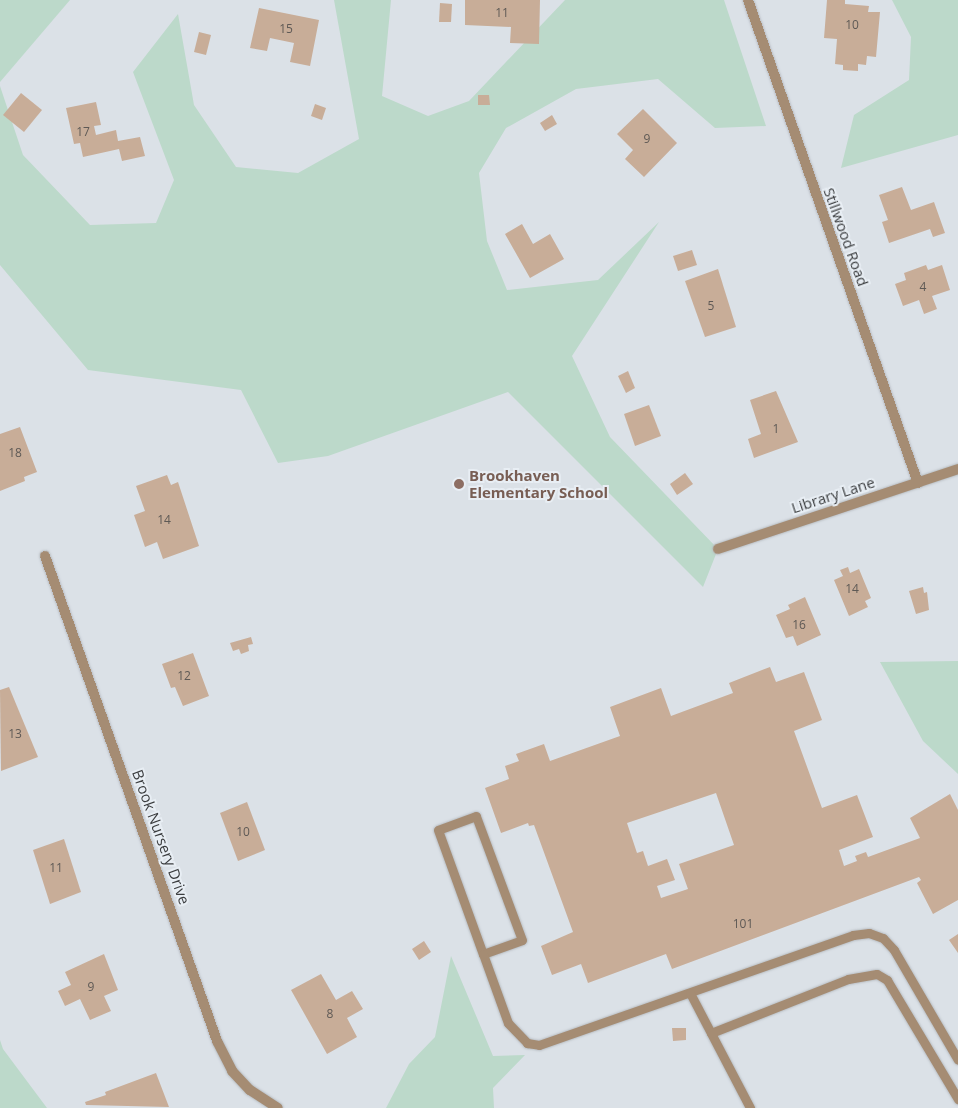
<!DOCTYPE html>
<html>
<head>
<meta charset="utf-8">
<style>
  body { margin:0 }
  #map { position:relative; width:958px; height:1108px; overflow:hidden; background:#dbe1e7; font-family:"Open Sans",sans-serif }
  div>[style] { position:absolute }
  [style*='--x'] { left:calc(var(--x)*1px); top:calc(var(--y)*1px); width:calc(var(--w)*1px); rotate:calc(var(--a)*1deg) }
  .green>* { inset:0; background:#bcd9ca }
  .building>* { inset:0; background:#c8ad98 }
  .roads { filter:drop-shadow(0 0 1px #b8bdc2) drop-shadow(0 0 1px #b8bdc2) }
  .service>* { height:9px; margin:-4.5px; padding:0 4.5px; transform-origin:4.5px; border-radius:4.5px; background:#a58c73 }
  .minor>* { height:10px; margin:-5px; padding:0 5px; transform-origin:5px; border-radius:5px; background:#a58c73 }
  .dots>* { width:14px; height:14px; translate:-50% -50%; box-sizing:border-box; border:2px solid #e8eef4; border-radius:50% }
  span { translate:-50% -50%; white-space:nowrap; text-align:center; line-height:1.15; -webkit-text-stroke:4px #e8eef4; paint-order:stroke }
  .number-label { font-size:12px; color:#5e5955 }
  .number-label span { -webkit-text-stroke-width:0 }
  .street-label { font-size:15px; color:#3b3d3f }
  .education-label { font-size:15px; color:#785e54; font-weight:700 }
  .left { translate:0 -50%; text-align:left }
</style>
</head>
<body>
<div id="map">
  <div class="green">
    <div style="clip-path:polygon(0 0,70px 0,0 82px)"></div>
    <div style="clip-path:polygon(334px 0,391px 0,382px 96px,428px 116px,469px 101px,565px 0,724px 0,766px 126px,715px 128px,658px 79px,576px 89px,506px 128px,479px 173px,487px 241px,507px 290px,598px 280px,659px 222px,572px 356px,610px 437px,718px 549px,703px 587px,508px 392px,328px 456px,278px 463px,241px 390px,88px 370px,0 265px,0 86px,23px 155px,90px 225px,156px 223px,174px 180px,133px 72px,178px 14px,194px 105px,236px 167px,298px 173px,359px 139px)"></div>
    <div style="clip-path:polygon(892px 0,958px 0,958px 135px,841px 168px,854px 115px,909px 80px,911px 37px)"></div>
    <div style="clip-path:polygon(958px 661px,958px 774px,923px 741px,880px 662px)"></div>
    <div style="clip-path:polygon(451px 956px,493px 1056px,525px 1055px,493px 1088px,494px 1108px,386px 1108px,409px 1064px,435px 1037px)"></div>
    <div style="clip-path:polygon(0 1040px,3px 1049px,47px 1108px,0 1108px)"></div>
  </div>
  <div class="building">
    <div style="clip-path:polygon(465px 0,540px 0,539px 44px,510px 43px,511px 27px,465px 25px)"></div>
    <div style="clip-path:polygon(827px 0,845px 0,845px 4px,869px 6px,868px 12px,880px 12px,876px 57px,867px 56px,866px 65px,858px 64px,858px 71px,843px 70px,843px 65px,835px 64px,837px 39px,824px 38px)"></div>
    <div style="clip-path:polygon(440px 3px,452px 4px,451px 22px,439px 22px)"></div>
    <div style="clip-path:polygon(259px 8px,319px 20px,310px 66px,290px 62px,294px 43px,270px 38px,267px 51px,250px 48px)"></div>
    <div style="clip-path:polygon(199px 32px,211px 35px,206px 55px,194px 52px)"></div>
    <div style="clip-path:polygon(21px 93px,42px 110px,24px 132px,3px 115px)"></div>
    <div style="clip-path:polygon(478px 95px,489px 95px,490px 105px,478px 105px)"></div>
    <div style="clip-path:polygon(96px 102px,101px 125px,94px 126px,96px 135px,116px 130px,118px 141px,140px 137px,145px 156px,122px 161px,119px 149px,83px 157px,80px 143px,74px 144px,66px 108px)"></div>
    <div style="clip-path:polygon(315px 104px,326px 108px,322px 120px,311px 116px)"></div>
    <div style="clip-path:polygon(643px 109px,677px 143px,644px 177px,625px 159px,633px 150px,617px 134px)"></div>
    <div style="clip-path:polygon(552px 115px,557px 124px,545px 131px,540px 123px)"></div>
    <div style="clip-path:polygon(902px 187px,911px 210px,934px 202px,945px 233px,933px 237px,930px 229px,889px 243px,882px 222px,888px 220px,879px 195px)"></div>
    <div style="clip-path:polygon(522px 224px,533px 244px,550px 234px,564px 259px,530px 278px,505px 234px)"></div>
    <div style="clip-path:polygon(692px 250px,697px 265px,678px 271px,673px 256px)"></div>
    <div style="clip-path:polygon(926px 265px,928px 270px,942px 265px,950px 290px,932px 296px,937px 309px,924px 314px,919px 300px,903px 306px,895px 284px,906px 280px,904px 273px)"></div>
    <div style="clip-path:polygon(718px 269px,736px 327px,705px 337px,685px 281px)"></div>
    <div style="clip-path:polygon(628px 371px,635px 388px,626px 393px,618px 376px)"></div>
    <div style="clip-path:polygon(776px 391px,798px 442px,754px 458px,748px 439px,761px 434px,750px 400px)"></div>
    <div style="clip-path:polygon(649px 405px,661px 436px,635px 446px,624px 414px)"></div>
    <div style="clip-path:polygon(20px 427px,37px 472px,24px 477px,25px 481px,0 491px,0 434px)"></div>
    <div style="clip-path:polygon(685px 473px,693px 484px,677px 495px,670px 484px)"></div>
    <div style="clip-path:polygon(167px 475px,171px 485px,178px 482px,199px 546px,163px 559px,157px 542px,145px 547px,134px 515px,145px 511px,136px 486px)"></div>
    <div style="clip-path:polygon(848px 567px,850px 573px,859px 569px,871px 598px,865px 601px,868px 607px,849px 616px,834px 580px,843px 576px,840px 570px)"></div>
    <div style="clip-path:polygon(923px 587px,924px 593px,927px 592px,929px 610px,916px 614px,909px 591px)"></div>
    <div style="clip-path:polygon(805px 597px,821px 635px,797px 646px,793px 636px,786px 638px,776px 615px,790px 609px,788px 605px)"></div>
    <div style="clip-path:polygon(251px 637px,253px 644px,248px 645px,249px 651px,241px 654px,239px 649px,233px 651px,230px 643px)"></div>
    <div style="clip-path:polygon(193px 653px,209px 696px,183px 706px,175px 687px,171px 688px,162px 664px)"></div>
    <div style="clip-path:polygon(evenodd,770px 667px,776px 682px,804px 672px,822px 720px,794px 731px,822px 808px,857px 795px,873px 837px,839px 850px,844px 866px,857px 861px,855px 856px,866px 852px,868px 857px,920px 838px,910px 818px,950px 794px,958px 810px,958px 900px,933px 914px,917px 883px,921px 880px,919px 877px,672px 969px,666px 954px,588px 983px,581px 964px,552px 975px,541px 946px,573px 932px,534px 825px,529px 826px,528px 823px,501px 833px,485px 788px,509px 779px,505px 766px,519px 761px,516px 754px,544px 744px,550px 761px,620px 736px,610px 707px,661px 688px,671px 716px,733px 693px,729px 683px,770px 667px,716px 793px,734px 845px,679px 864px,688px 889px,661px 898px,657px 886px,675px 880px,667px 859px,648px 866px,643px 851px,637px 853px,627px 823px,716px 793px)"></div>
    <div style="clip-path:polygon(9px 687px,38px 757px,1px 771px,0 690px)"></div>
    <div style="clip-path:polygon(247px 802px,265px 850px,238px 861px,220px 813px)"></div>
    <div style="clip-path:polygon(64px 839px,81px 892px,50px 904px,33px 850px)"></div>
    <div style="clip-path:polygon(958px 934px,958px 953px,949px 940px)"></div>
    <div style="clip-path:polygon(424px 941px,431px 952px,419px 960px,412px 949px)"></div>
    <div style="clip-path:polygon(104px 954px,118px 990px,104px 996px,111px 1011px,90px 1020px,80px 999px,65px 1006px,58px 991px,71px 985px,65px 972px)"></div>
    <div style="clip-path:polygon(321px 974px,336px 1000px,352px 991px,363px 1009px,347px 1018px,357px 1037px,327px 1054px,291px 990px)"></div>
    <div style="clip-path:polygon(672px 1028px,686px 1028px,686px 1040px,673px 1041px)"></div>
    <div style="clip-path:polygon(156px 1073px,169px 1107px,86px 1105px,85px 1102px,106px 1095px,105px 1092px)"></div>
  </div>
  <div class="roads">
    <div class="service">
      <div style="--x:483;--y:954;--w:41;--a:-19.7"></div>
      <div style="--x:522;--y:940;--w:132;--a:-110.4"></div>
      <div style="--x:476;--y:816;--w:40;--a:159.8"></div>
      <div style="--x:438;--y:830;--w:132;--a:70.1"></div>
      <div style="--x:483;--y:954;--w:73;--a:70.1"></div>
      <div style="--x:508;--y:1023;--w:28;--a:46"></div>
      <div style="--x:527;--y:1043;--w:12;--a:9"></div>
      <div style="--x:539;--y:1045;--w:333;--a:-19.3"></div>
      <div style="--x:853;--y:935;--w:16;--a:-7"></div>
      <div style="--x:869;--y:933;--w:15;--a:20"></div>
      <div style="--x:883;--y:938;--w:16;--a:47"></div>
      <div style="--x:894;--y:950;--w:127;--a:59.8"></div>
      <div style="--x:690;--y:993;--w:130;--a:62.4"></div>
      <div style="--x:711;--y:1033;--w:147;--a:-21.5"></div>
      <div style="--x:848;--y:979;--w:29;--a:-10"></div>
      <div style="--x:877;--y:974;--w:12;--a:31"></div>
      <div style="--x:887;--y:980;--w:139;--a:59.2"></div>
    </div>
    <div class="minor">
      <div style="--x:748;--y:0;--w:512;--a:70.61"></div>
      <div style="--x:718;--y:549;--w:253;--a:-18.4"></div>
      <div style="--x:45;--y:556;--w:515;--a:70.47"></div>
      <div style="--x:217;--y:1041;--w:34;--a:63"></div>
      <div style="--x:232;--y:1071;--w:26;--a:47"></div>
      <div style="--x:250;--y:1090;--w:33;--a:33"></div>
    </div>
  </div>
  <div class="dots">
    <div style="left:459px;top:484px;background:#8d6e63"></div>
  </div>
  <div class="number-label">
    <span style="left:502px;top:13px">11</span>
    <span style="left:852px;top:25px">10</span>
    <span style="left:286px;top:29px">15</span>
    <span style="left:83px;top:132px">17</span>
    <span style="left:647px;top:139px">9</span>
    <span style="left:923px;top:287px">4</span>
    <span style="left:711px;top:306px">5</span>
    <span style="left:776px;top:429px">1</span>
    <span style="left:15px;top:453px">18</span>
    <span style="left:164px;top:520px">14</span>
    <span style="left:852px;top:589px">14</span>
    <span style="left:799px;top:625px">16</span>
    <span style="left:184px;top:676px">12</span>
    <span style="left:15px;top:734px">13</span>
    <span style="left:243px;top:832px">10</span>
    <span style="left:56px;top:868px">11</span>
    <span style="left:743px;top:924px">101</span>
    <span style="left:91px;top:987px">9</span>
    <span style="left:330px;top:1014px">8</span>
  </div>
  <div class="street-label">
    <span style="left:846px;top:237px;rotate:70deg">Stillwood Road</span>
    <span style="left:833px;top:495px;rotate:-18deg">Library Lane</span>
    <span style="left:161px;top:837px;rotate:70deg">Brook Nursery Drive</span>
  </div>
  <div class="education-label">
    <span class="left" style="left:469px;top:484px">Brookhaven<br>Elementary School</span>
  </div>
</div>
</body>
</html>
